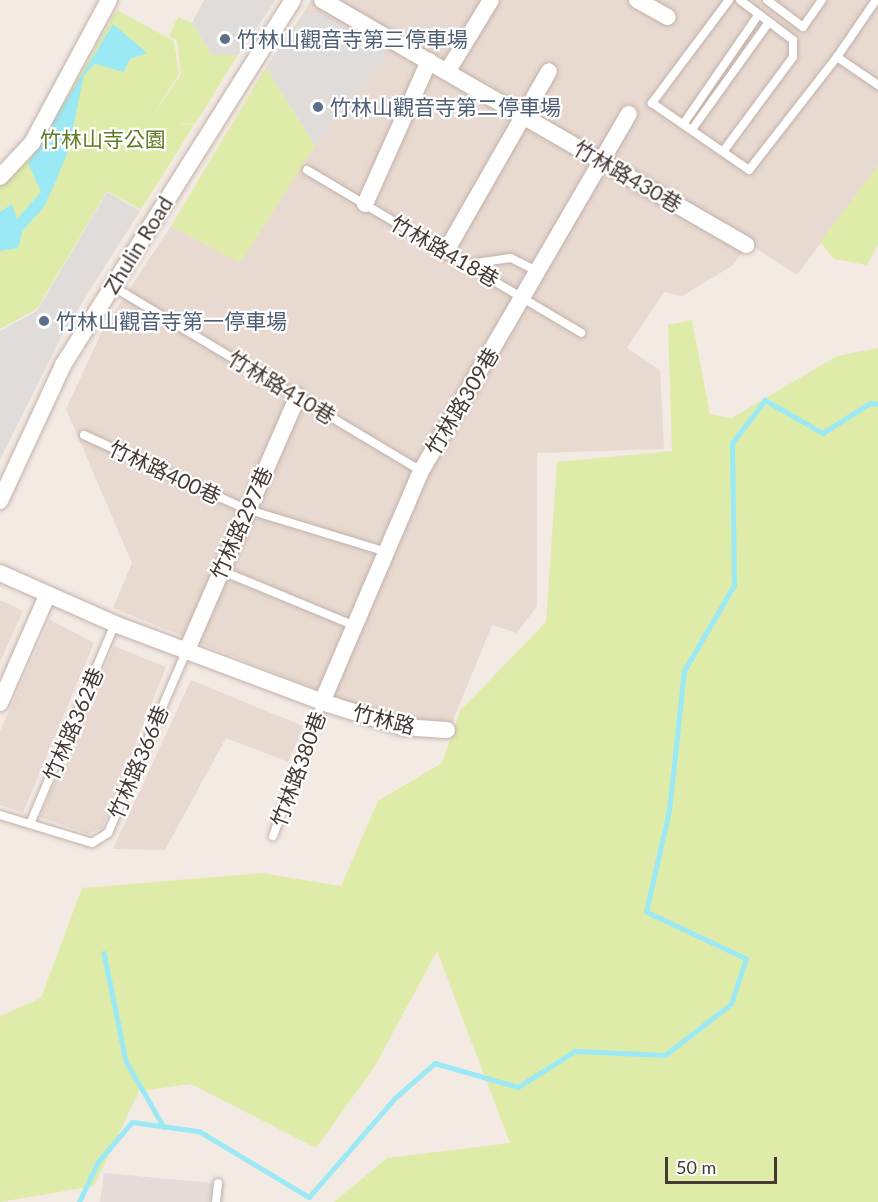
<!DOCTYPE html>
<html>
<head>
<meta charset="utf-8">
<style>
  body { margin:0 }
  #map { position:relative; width:878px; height:1202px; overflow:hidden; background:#f3eae4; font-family:Lato,"Noto Sans TC",sans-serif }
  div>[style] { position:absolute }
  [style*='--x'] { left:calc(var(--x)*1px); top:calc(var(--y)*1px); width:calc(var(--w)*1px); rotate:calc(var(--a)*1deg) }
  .residential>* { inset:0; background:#e8dad1 }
  .industrial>* { inset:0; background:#e5dcd9 }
  .green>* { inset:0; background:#dfeba9 }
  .parking>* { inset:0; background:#e0dcda }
  .water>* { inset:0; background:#9be9f5 }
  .stream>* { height:4.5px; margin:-2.25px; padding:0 2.25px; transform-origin:2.25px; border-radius:2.25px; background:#9be9f5 }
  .roads { filter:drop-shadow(0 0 2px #c2b2a9) drop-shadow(0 0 2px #c2b2a9) }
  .lane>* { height:8px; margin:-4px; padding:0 4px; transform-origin:4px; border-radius:4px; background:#fff }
  .street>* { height:16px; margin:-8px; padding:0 8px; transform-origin:8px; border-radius:8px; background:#fff }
  .dots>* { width:16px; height:16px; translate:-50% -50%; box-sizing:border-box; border:3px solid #fff; border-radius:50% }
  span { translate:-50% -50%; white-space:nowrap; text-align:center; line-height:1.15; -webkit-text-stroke:4.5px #fff; paint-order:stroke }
  .service-label { font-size:21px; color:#4e5e75 }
  .left { translate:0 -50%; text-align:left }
  .park-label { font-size:21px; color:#5d7b23 }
  .street-label { font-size:21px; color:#463933 }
  .scale { position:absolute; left:665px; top:1157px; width:112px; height:27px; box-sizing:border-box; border:3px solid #463933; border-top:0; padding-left:8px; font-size:18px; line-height:21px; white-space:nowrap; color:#463933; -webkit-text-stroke:4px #fff; paint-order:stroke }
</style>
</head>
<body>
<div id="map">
  <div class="residential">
    <div style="clip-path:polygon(311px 0,878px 0,878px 166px,797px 275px,749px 244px,732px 266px,682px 296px,664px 292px,627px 348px,660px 370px,664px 449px,537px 453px,537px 606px,517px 633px,492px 625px,452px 723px,377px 714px,113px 608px,132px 563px,66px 409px,103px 329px,171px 226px,240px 262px,315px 146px,388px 53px,323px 14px,302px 15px)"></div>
    <div style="clip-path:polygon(0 600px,23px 611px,0 662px)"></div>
    <div style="clip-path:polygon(50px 620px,94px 643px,23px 813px,0 805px,0 731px)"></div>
    <div style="clip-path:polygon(114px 646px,166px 667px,102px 828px,88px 834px,40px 817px)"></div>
    <div style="clip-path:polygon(191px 680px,303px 726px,288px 762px,226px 738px,165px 850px,113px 849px)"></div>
  </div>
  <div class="industrial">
    <div style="clip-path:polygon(104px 1173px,224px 1184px,222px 1202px,100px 1202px)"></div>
  </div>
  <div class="green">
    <div style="clip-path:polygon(117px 10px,174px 41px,179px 74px,151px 118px,181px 74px,177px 41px,169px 36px,178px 17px,192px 23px,212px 55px,238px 55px,195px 124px,182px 123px,181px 124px,194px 125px,141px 210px,107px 191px,37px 309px,0 329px,0 186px,47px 132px)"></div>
    <div style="clip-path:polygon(266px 67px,315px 146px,240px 263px,171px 226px)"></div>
    <div style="clip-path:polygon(878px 166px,878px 244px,867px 265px,834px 259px,820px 242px)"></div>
    <div style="clip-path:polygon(692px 320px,710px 414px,732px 418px,837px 356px,878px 348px,878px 1202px,334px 1202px,387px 1158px,510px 1143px,437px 951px,375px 1066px,316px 1148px,191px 1084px,139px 1091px,94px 1186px,0 1202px,0 1016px,41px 998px,82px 888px,261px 873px,341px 886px,378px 801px,442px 763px,460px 711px,546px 622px,557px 462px,672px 451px,668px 325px)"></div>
  </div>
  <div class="parking">
    <div style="clip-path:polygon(204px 0,276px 0,238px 55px,212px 55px,192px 23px)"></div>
    <div style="clip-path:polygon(323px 14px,389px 52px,315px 146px,266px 67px,302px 15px)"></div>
    <div style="clip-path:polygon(107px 192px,140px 211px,63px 333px,0 460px,0 331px,37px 311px)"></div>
  </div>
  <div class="water">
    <div style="clip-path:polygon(113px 24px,147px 53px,130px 59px,124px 72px,95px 64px,84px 75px,68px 151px,55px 183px,44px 207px,23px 230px,18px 248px,0 251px,0 212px,12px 204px,17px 219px,41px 192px,28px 163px)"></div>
  </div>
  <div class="stream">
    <div style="--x:104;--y:953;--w:110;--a:78.5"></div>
    <div style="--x:126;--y:1061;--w:76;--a:60.1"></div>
    <div style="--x:79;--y:1202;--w:44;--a:-64.6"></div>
    <div style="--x:98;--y:1162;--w:52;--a:-49.6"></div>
    <div style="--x:132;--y:1122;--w:68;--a:7.7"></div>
    <div style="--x:199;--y:1131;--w:128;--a:31"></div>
    <div style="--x:309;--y:1197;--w:131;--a:-49"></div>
    <div style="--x:395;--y:1098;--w:53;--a:-41.2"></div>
    <div style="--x:435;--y:1063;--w:86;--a:16.1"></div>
    <div style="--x:518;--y:1087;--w:67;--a:-32.3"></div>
    <div style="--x:575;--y:1051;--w:90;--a:2.5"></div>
    <div style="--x:665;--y:1055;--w:83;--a:-37.7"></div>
    <div style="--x:731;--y:1004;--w:47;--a:-71.6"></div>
    <div style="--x:746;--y:959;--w:110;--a:-154.8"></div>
    <div style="--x:646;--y:912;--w:104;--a:-77.2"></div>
    <div style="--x:669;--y:811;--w:141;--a:-83.9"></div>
    <div style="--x:684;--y:671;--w:99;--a:-59.8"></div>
    <div style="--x:734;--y:585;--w:142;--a:-90.8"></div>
    <div style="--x:732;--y:443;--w:54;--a:-52.5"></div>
    <div style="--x:765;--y:400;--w:67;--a:29.6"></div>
    <div style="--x:823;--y:433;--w:56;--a:-32.6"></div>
    <div style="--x:870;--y:403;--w:8;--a:7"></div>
  </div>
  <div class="roads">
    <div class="lane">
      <div style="--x:729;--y:0;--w:129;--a:126.8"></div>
      <div style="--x:652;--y:103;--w:118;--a:34.6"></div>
      <div style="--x:749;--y:170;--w:143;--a:-52.1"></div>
      <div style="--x:837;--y:57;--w:50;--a:34.3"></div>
      <div style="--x:767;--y:0;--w:45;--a:36.9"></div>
      <div style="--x:803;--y:27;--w:33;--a:-55"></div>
      <div style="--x:837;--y:57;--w:69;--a:-55.6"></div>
      <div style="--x:684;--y:123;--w:132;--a:-55.5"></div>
      <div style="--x:693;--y:128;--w:130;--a:-54.4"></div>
      <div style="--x:725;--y:149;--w:114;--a:-53.5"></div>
      <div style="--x:793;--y:57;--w:17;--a:-90"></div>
      <div style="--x:793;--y:40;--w:66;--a:-143"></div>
      <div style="--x:307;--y:170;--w:319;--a:30.7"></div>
      <div style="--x:469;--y:264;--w:42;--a:-8.1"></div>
      <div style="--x:511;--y:258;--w:30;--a:27"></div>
      <div style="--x:112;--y:286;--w:360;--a:30.9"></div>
      <div style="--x:84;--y:435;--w:178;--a:24.6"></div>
      <div style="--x:246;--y:509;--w:147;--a:17"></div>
      <div style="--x:220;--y:570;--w:146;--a:22.5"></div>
      <div style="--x:0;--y:815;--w:96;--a:16.9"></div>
      <div style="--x:92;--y:843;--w:19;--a:-32"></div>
      <div style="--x:108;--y:833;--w:197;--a:-66.7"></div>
      <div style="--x:30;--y:824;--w:217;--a:-67"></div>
      <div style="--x:273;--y:836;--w:143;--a:-69.9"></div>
      <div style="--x:216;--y:1202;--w:19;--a:-84"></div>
    </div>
    <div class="street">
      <div style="--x:322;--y:0;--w:490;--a:30"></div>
      <div style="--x:637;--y:0;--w:35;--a:29"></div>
      <div style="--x:447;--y:72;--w:84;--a:-58.6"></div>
      <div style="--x:0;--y:177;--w:47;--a:-46.7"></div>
      <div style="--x:32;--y:143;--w:162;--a:-61.7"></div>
      <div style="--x:365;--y:204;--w:157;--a:-65.9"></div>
      <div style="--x:446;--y:251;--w:207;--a:-60.2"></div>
      <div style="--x:0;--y:501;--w:150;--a:-65.1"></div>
      <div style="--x:63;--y:365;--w:431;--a:-57.8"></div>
      <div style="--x:0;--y:573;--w:126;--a:23.9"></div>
      <div style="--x:115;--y:624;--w:221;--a:20.6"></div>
      <div style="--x:322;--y:702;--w:84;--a:17.4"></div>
      <div style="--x:402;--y:727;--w:45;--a:3.8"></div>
      <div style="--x:186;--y:652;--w:279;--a:-66.4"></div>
      <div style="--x:322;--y:702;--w:251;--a:-66.8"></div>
      <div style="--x:421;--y:471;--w:413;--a:-59.8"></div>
      <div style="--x:0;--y:703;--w:117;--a:-66.3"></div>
    </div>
  </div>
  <div class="dots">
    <div style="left:225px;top:39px;background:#5c6f8a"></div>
    <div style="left:318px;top:107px;background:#5c6f8a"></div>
    <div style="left:44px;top:321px;background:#5c6f8a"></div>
  </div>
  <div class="service-label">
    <span class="left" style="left:237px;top:39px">竹林山觀音寺第三停車場</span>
    <span class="left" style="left:330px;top:107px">竹林山觀音寺第二停車場</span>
    <span class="left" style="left:56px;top:321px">竹林山觀音寺第一停車場</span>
  </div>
  <div class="park-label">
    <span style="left:103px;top:139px">竹林山寺公園</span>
  </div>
  <div class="street-label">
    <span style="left:628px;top:176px;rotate:30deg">竹林路430巷</span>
    <span style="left:138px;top:245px;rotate:-58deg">Zhulin Road</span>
    <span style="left:445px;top:251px;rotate:30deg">竹林路418巷</span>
    <span style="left:282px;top:387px;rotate:31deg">竹林路410巷</span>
    <span style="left:462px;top:401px;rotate:-59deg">竹林路309巷</span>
    <span style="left:165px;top:472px;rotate:25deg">竹林路400巷</span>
    <span style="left:241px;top:523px;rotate:-66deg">竹林路297巷</span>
    <span style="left:384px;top:719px;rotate:14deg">竹林路</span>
    <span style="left:73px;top:724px;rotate:-67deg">竹林路362巷</span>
    <span style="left:138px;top:762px;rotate:-67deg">竹林路366巷</span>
    <span style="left:298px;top:769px;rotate:-70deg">竹林路380巷</span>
  </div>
  <div class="scale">50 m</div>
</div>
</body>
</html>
